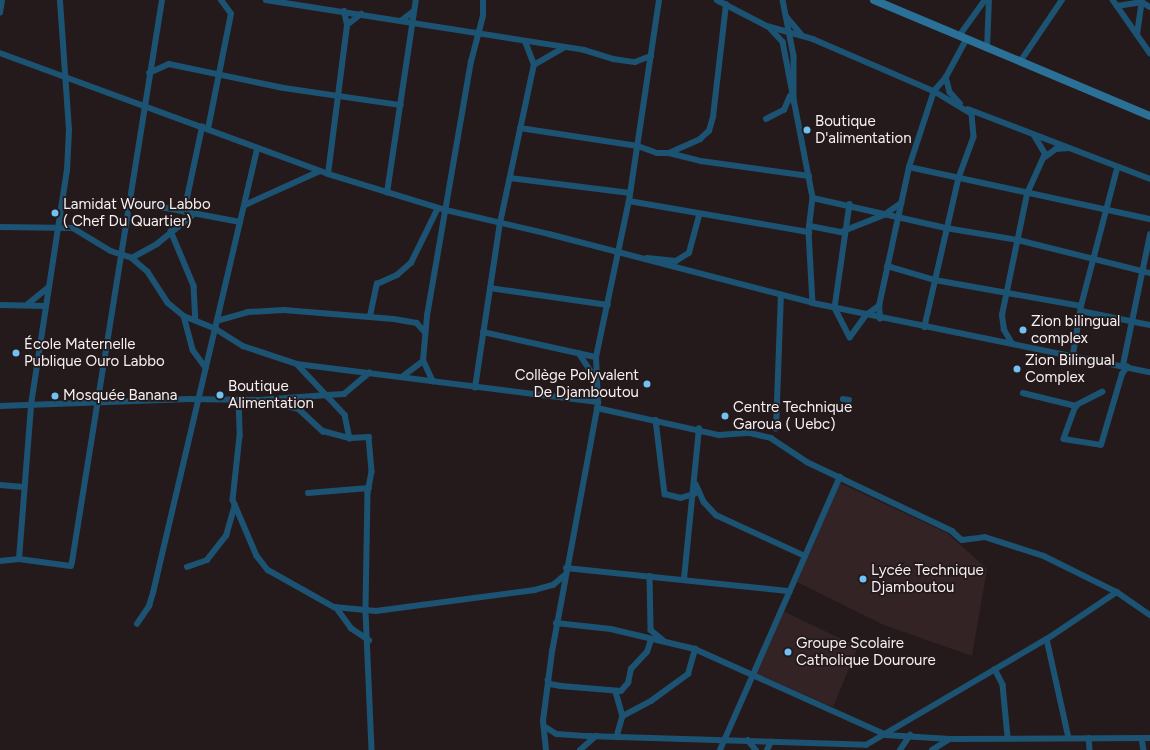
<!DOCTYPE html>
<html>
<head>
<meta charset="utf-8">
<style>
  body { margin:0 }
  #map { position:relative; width:1150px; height:750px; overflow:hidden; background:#241a1c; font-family:Figtree,sans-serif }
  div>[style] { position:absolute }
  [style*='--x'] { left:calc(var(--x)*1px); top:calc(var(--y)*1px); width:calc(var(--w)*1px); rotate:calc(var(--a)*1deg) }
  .built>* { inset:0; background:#332325 }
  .minor>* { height:5.5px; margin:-2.75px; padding:0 2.75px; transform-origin:2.75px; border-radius:2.75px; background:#1c5372 }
  .secondary>* { height:8px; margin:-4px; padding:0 4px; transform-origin:4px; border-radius:4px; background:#2b7097 }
  .dots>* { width:11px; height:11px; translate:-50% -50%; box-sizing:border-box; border:2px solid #241a1c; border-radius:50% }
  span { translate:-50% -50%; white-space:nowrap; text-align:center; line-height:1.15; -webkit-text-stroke:3.5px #241a1c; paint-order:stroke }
  .poi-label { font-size:15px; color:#f7f0f1 }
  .left { translate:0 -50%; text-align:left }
  .right { translate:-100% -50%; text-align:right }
</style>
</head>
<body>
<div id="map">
  <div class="built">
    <div style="clip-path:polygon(840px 483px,947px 533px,987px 569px,972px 656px,884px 625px,797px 582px)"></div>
    <div style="clip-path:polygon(783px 611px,858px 647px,833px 707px,755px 673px)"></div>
  </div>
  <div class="minor">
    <div style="--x:266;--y:0;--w:322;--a:8.9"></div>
    <div style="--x:584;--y:50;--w:30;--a:17"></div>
    <div style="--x:613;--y:59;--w:22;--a:8"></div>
    <div style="--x:635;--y:62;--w:17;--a:-21"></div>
    <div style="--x:717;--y:0;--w:56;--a:27.5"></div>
    <div style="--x:767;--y:26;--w:48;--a:15.8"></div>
    <div style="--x:813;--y:39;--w:132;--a:23.3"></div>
    <div style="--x:934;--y:91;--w:44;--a:31.2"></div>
    <div style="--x:972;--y:114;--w:23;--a:85"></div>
    <div style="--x:974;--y:137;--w:44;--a:110.1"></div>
    <div style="--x:959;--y:178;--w:153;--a:102.9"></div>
    <div style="--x:783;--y:0;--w:57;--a:78.9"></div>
    <div style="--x:794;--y:56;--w:46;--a:90"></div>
    <div style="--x:1113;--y:0;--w:65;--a:55.1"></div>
    <div style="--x:1117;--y:6;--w:25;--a:-9"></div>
    <div style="--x:1142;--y:2;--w:9;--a:32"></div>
    <div style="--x:0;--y:13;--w:13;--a:-81"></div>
    <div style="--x:786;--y:16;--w:25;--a:50"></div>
    <div style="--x:401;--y:21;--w:16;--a:-38"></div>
    <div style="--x:347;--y:25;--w:18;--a:-38"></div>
    <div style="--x:770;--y:28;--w:19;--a:47"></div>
    <div style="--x:783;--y:42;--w:159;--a:79.1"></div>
    <div style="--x:813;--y:198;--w:34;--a:97"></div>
    <div style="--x:809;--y:232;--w:71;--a:86.8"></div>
    <div style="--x:1137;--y:35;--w:35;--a:-82"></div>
    <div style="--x:959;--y:36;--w:44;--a:-54.2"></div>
    <div style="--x:987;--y:49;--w:49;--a:-87.7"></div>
    <div style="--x:0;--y:53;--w:350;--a:20.2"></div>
    <div style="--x:328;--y:174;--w:123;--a:17"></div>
    <div style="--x:446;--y:210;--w:106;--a:13.1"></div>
    <div style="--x:549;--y:234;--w:273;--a:14.6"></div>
    <div style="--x:813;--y:303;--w:344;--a:11.6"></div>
    <div style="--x:1020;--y:62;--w:75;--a:-55.9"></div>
    <div style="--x:534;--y:65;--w:34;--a:-30"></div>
    <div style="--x:149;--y:73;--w:22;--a:-24"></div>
    <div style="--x:169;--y:64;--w:117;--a:11.8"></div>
    <div style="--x:284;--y:88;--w:118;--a:8.3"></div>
    <div style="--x:946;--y:77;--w:16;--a:75"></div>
    <div style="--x:950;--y:92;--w:15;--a:48"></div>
    <div style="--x:968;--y:109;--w:195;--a:21"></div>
    <div style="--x:766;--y:119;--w:20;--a:-27"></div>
    <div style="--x:784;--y:110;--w:15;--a:-67"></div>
    <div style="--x:520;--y:128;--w:119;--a:8.7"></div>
    <div style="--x:638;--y:146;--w:20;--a:20"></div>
    <div style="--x:657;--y:153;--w:12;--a:0"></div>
    <div style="--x:669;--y:153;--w:34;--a:-24"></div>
    <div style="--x:700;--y:139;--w:12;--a:-42"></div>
    <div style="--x:709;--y:131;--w:15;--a:-74"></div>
    <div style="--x:713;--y:117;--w:113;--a:-83.4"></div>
    <div style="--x:208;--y:129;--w:117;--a:-78.7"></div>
    <div style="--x:231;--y:14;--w:17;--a:-126"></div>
    <div style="--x:669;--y:153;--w:33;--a:14"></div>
    <div style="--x:701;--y:161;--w:109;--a:7.9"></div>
    <div style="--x:1045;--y:157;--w:14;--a:-36"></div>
    <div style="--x:1056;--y:149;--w:13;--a:-4"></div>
    <div style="--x:909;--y:167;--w:247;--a:12.2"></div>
    <div style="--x:328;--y:174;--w:150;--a:-82.7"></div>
    <div style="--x:347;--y:25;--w:14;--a:-102"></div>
    <div style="--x:510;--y:178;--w:121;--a:7.1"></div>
    <div style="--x:387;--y:193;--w:195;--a:-81.5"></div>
    <div style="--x:813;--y:198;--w:136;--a:12.7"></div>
    <div style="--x:946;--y:228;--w:73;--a:9.5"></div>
    <div style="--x:1018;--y:240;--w:136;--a:14"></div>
    <div style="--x:129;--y:201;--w:113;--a:10.7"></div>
    <div style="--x:629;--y:201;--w:183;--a:9.8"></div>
    <div style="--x:850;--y:204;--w:105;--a:98.2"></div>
    <div style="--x:835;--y:308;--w:33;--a:63"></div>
    <div style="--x:245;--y:205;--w:82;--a:-24.4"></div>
    <div style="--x:184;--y:212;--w:87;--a:-78"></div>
    <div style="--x:810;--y:226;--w:32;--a:11"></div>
    <div style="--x:841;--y:232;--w:46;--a:-21.6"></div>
    <div style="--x:884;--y:215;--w:21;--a:-35"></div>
    <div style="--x:0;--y:227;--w:73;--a:0.8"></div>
    <div style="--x:73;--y:228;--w:44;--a:31.2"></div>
    <div style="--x:111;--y:251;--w:22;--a:18"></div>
    <div style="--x:132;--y:258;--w:21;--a:41"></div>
    <div style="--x:148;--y:272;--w:37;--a:57"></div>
    <div style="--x:168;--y:303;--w:21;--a:39"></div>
    <div style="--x:184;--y:316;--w:35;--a:75"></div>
    <div style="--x:193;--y:350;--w:22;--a:54"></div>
    <div style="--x:171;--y:231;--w:60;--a:67.3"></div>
    <div style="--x:194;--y:286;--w:34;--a:87"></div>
    <div style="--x:132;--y:258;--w:29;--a:-29"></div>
    <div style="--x:157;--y:244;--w:46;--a:-38.9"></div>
    <div style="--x:647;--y:258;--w:29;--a:6"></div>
    <div style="--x:676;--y:261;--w:15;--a:-32"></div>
    <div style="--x:689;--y:253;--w:39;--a:-75"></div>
    <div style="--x:887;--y:266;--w:50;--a:16.3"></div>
    <div style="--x:935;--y:280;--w:148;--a:10.1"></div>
    <div style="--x:490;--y:288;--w:119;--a:8.2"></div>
    <div style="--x:28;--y:304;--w:27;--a:-39"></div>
    <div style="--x:0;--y:305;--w:45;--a:1.3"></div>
    <div style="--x:1081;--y:311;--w:70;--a:11.5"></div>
    <div style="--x:184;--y:316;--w:35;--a:22"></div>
    <div style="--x:216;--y:329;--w:32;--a:32"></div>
    <div style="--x:243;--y:346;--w:57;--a:18.4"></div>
    <div style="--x:297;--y:364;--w:303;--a:7.2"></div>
    <div style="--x:370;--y:316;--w:33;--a:-78"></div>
    <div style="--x:377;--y:284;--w:22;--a:-24"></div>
    <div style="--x:397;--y:275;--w:18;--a:-41"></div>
    <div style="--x:411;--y:263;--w:61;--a:-63.9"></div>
    <div style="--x:880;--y:319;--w:13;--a:-94"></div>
    <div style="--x:879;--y:306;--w:142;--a:-77.8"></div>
    <div style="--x:909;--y:167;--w:80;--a:-71.8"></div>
    <div style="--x:934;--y:91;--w:18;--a:-49"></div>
    <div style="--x:946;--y:77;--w:42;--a:-61.6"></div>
    <div style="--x:217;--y:321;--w:32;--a:-16"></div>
    <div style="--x:248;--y:312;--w:36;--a:-3"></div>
    <div style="--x:284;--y:310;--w:110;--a:4.7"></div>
    <div style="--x:394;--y:319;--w:23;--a:10"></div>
    <div style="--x:417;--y:323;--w:12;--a:48"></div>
    <div style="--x:483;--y:332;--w:116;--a:12.5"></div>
    <div style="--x:850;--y:337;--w:27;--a:-54"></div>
    <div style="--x:866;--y:315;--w:16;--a:-35"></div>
    <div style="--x:1012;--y:344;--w:16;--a:-120"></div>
    <div style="--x:1004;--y:330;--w:15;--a:-98"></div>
    <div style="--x:1002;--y:315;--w:124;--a:-78.3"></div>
    <div style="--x:1027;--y:194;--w:44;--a:-65.8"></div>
    <div style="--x:1045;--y:154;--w:21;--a:-121"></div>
    <div style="--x:579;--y:353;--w:30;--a:57"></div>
    <div style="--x:1073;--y:354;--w:49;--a:-80.5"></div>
    <div style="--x:1081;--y:306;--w:142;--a:-75.3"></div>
    <div style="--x:297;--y:364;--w:70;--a:46.7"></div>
    <div style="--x:345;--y:415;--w:24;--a:78"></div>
    <div style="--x:1123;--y:365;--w:133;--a:-78.3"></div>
    <div style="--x:402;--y:377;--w:26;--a:-37"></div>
    <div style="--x:433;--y:382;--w:23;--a:-115"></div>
    <div style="--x:423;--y:361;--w:45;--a:-84.9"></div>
    <div style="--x:427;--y:316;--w:258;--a:-80.2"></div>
    <div style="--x:471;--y:62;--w:48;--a:-75.4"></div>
    <div style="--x:483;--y:16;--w:16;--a:-90"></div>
    <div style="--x:475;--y:388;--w:167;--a:-81.4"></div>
    <div style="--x:500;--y:223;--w:162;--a:-77.9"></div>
    <div style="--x:534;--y:65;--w:25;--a:-111"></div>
    <div style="--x:1103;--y:392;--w:30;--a:153"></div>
    <div style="--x:1076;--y:406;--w:35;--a:110"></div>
    <div style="--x:1064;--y:439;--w:37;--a:9"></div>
    <div style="--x:1101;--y:445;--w:74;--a:-73.5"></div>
    <div style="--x:1122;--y:374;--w:9;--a:-54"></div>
    <div style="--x:1023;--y:393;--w:55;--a:13.8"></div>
    <div style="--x:843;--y:399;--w:6;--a:9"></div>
    <div style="--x:239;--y:400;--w:36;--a:88"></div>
    <div style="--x:240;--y:436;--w:64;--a:96.2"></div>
    <div style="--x:233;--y:500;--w:61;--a:66.8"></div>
    <div style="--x:257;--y:556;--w:18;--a:52"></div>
    <div style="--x:268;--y:570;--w:76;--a:29.3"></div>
    <div style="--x:334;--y:607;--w:42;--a:5.4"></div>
    <div style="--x:376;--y:611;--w:160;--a:-7.5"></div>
    <div style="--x:535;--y:590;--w:19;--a:-16"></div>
    <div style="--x:553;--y:585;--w:16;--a:-40"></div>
    <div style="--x:260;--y:400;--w:40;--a:13"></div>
    <div style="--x:299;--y:409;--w:33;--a:43"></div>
    <div style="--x:323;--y:431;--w:28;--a:15"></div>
    <div style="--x:350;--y:438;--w:19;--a:-3"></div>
    <div style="--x:369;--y:437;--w:35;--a:85"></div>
    <div style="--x:372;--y:472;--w:21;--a:101"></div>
    <div style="--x:368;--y:493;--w:119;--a:91"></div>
    <div style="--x:366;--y:612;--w:138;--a:87.5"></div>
    <div style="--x:0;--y:406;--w:189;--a:-2.1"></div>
    <div style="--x:189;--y:399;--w:71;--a:0.8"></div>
    <div style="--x:260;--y:400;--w:67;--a:-4.3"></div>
    <div style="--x:327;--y:395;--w:17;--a:-3"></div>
    <div style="--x:344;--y:394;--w:33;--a:-40"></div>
    <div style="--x:597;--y:408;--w:125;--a:12.5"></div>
    <div style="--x:719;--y:435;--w:31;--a:-4"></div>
    <div style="--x:750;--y:433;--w:22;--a:13"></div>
    <div style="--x:771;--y:438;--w:43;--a:33.7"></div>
    <div style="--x:807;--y:462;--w:161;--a:25.4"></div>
    <div style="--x:952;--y:531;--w:13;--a:42"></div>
    <div style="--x:962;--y:540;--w:23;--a:-7"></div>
    <div style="--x:985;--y:537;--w:62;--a:17.9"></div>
    <div style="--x:1044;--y:556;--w:81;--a:26.3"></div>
    <div style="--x:1117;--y:592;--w:40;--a:34.9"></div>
    <div style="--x:656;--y:420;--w:75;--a:83.1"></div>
    <div style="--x:665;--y:494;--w:16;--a:14"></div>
    <div style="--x:681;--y:498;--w:14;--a:-17"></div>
    <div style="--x:776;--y:429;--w:134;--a:-87.9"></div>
    <div style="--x:696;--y:484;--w:20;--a:66"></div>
    <div style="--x:704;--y:502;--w:18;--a:47"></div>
    <div style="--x:716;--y:515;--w:98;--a:24.7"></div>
    <div style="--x:0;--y:485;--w:23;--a:5"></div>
    <div style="--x:308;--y:493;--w:61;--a:-4.7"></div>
    <div style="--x:19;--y:559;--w:154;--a:-85.5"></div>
    <div style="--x:31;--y:405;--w:237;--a:-81.3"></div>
    <div style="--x:67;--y:171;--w:41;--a:-87.2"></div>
    <div style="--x:69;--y:130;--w:130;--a:-94"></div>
    <div style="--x:0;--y:561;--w:19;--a:-6"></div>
    <div style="--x:19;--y:559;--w:52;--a:7.7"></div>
    <div style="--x:71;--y:566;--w:4;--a:-76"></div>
    <div style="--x:72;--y:562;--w:569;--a:-80.9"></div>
    <div style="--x:187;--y:567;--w:21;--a:-19"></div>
    <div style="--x:207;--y:560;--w:31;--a:-52"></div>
    <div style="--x:226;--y:536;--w:32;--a:-74"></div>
    <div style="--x:566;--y:568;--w:225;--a:5.9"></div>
    <div style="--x:650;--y:576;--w:54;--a:88.9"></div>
    <div style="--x:651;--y:630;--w:16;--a:40"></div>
    <div style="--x:684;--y:579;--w:151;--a:-84.3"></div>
    <div style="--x:336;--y:607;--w:26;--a:54"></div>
    <div style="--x:351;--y:628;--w:22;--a:34"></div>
    <div style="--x:556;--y:623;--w:55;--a:6.2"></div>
    <div style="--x:611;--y:629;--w:86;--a:13.4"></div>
    <div style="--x:695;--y:649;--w:209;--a:24.2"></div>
    <div style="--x:886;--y:735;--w:64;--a:3.6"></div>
    <div style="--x:950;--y:739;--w:200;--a:-0.3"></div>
    <div style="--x:137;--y:624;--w:22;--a:-56"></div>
    <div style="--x:149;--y:606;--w:14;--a:-73"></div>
    <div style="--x:153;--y:593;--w:456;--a:-76.8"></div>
    <div style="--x:1047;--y:639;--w:101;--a:77.5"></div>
    <div style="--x:995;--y:669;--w:18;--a:63"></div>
    <div style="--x:1003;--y:685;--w:52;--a:84.5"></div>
    <div style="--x:548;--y:680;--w:4;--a:63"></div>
    <div style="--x:550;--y:684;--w:11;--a:10"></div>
    <div style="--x:561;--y:686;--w:60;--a:4.8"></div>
    <div style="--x:621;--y:691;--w:11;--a:-49"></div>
    <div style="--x:628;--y:683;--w:14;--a:-78"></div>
    <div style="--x:631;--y:669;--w:23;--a:-47"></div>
    <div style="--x:647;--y:652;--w:13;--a:-72"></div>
    <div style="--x:616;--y:692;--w:25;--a:74"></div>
    <div style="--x:623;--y:716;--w:22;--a:106"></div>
    <div style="--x:623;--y:716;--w:32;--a:-28"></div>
    <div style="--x:651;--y:701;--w:46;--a:-36.1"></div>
    <div style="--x:688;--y:674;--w:26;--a:-74"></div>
    <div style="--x:544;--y:726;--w:15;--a:32"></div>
    <div style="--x:557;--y:734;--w:30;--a:4"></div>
    <div style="--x:587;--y:736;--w:279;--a:1.8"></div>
    <div style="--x:866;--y:745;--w:210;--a:-30.4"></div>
    <div style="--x:1047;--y:639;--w:84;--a:-33.9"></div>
    <div style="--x:1089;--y:738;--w:12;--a:85"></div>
    <div style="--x:1142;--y:738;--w:12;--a:81"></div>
    <div style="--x:748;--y:740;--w:13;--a:51"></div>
    <div style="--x:546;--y:750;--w:29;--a:-96"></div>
    <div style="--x:543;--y:721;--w:70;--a:-82.6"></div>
    <div style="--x:552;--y:652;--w:253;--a:-79.5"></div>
    <div style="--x:598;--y:403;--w:46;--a:-92.5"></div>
    <div style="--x:596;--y:357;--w:159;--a:-78.1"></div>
    <div style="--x:629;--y:201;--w:203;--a:-81.5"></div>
    <div style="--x:580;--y:750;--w:21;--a:-41"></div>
    <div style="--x:720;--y:750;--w:298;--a:-66.3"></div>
    <div style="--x:767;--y:750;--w:9;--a:-63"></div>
    <div style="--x:900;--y:750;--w:18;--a:-56"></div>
    <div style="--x:932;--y:750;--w:19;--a:-32"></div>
  </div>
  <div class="secondary">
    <div style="--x:874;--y:0;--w:299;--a:22.8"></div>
  </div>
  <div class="dots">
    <div style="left:807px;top:130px;background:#70c2f4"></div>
    <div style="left:55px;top:213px;background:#70c2f4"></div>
    <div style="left:1023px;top:330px;background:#70c2f4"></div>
    <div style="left:16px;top:353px;background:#70c2f4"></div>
    <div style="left:1017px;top:369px;background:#70c2f4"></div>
    <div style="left:647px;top:384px;background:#70c2f4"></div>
    <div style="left:220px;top:395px;background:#70c2f4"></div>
    <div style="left:55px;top:396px;background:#70c2f4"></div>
    <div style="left:725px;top:416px;background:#70c2f4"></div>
    <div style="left:863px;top:579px;background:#70c2f4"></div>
    <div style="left:788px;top:652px;background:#70c2f4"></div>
  </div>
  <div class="poi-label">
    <span class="left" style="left:815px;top:130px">Boutique<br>D'alimentation</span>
    <span class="left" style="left:63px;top:213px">Lamidat Wouro Labbo<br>( Chef Du Quartier)</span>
    <span class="left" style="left:1031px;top:330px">Zion bilingual<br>complex</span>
    <span class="left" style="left:24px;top:353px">École Maternelle<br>Publique Ouro Labbo</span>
    <span class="left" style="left:1025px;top:369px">Zion Bilingual<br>Complex</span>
    <span class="right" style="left:639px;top:384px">Collège Polyvalent<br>De Djamboutou</span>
    <span class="left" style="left:228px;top:395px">Boutique<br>Alimentation</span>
    <span class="left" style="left:63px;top:396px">Mosquée Banana</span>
    <span class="left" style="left:733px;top:416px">Centre Technique<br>Garoua ( Uebc)</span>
    <span class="left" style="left:871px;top:579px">Lycée Technique<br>Djamboutou</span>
    <span class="left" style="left:796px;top:652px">Groupe Scolaire<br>Catholique Douroure</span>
  </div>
</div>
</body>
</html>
